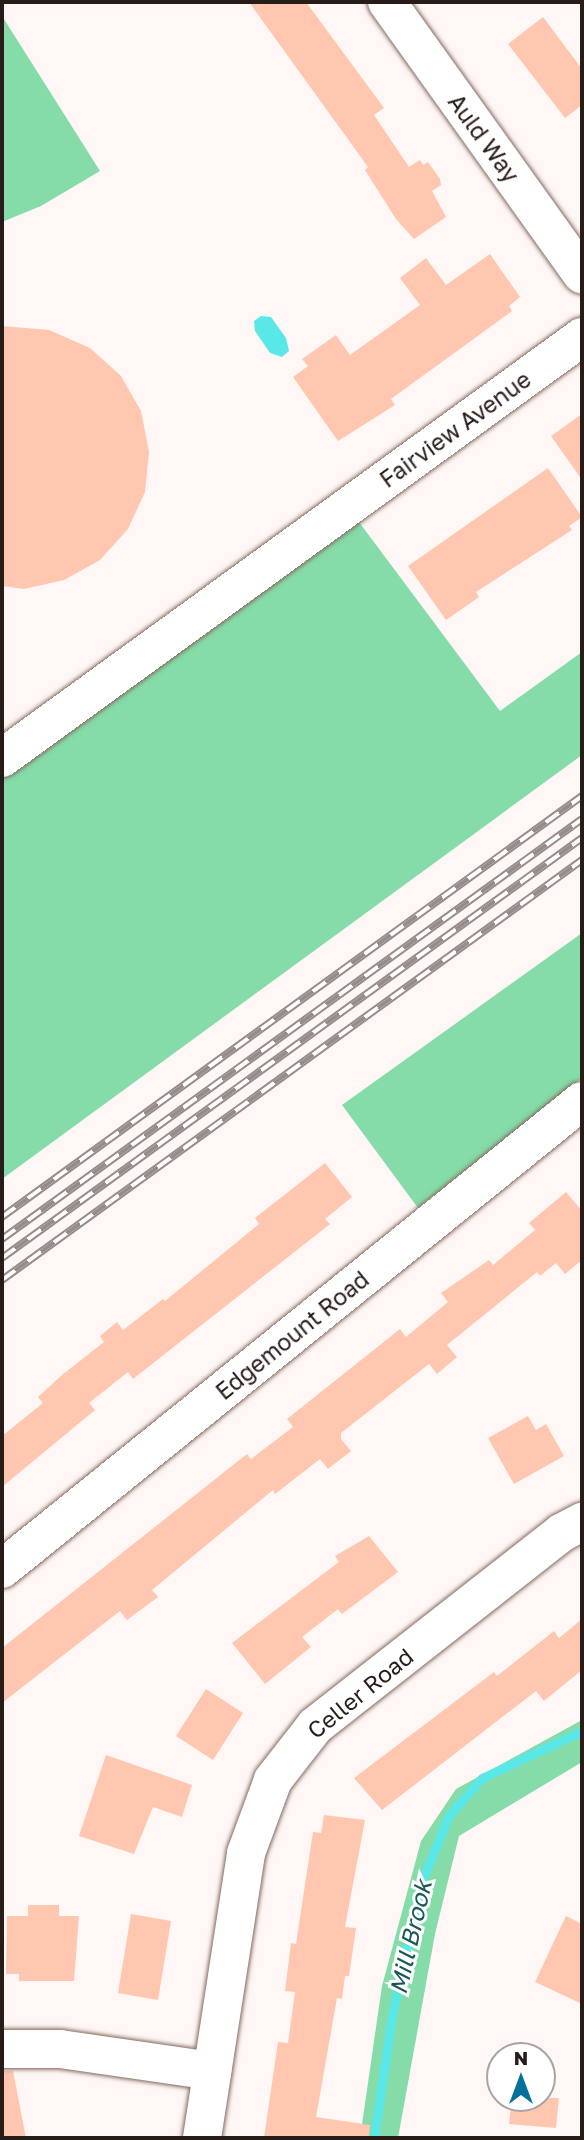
<!DOCTYPE html>
<html>
<head>
<meta charset="utf-8">
<style>
  body { margin:0 }
  #map { position:relative; width:584px; height:2140px; overflow:hidden; background:#fef7f5; font-family:"Golos Text",sans-serif }
  div>[style] { position:absolute }
  [style*='--x'] { left:calc(var(--x)*1px); top:calc(var(--y)*1px); width:calc(var(--w)*1px); rotate:calc(var(--a)*1deg) }
  .green>* { inset:0; background:#85dca8 }
  .water>* { inset:0; background:#5ae7e7 }
  .stream>* { height:9px; margin:-4.5px; padding:0 4.5px; transform-origin:4.5px; border-radius:4.5px; background:#5ae7e7 }
  .building>* { inset:0; background:#ffc6b0 }
  .roads { filter:drop-shadow(0 0 2px #86695e) drop-shadow(0 0 2px #86695e) }
  .minor>* { height:38px; margin:-19px; padding:0 19px; transform-origin:19px; border-radius:19px; background:#fff }
  .rail>* { height:8px; margin-top:-4px; transform-origin:0; background:repeating-linear-gradient(90deg,#fff 0 16px,#968d8a 0 32px); box-sizing:border-box; border-block:2px solid #968d8a }
  span { translate:-50% -50%; white-space:nowrap; text-align:center; line-height:1.15; -webkit-text-stroke:6px #fff; paint-order:stroke }
  .street-label { font-size:23px; color:#281c18 }
  .water-label { font-size:24px; color:#1b5757; font-style:italic }
  .frame { position:absolute; inset:0; border:4px solid #281c18; pointer-events:none }
  .north { position:absolute; left:486px; top:2042px; width:70px; height:70px; box-sizing:border-box; background:#fff; border:2px solid #a9a4a3; border-radius:50%; rotate:0deg; font-size:19px; font-weight:700; line-height:28px; text-align:center; color:#281c18 }
  .north::after { content:''; display:block; margin:auto; width:24px; height:32px; background:#06709c; clip-path:polygon(50% 0,100% 100%,50% 72%,0 100%) }
</style>
</head>
<body>
<div id="map">
  <div class="green">
    <div style="clip-path:polygon(2px 16px,100px 171px,41px 206px,2px 222px)"></div>
    <div style="clip-path:polygon(359px 522px,500px 711px,582px 652px,582px 755px,2px 1179px,2px 776px)"></div>
    <div style="clip-path:polygon(582px 933px,582px 1078px,418px 1208px,342px 1105px)"></div>
    <div style="clip-path:polygon(582px 1720px,582px 1762px,459px 1836px,435px 1934px,398px 2138px,360px 2138px,382px 1986px,421px 1841px,456px 1789px)"></div>
  </div>
  <div class="water">
    <div style="clip-path:polygon(261px 316px,271px 317px,286px 338px,289px 351px,282px 357px,270px 353px,255px 331px,254px 321px)"></div>
  </div>
  <div class="stream">
    <div style="--x:374;--y:2138;--w:118;--a:-81.7"></div>
    <div style="--x:391;--y:2021;--w:139;--a:-78"></div>
    <div style="--x:420;--y:1885;--w:76;--a:-67.5"></div>
    <div style="--x:449;--y:1815;--w:50;--a:-48.3"></div>
    <div style="--x:482;--y:1778;--w:110;--a:-25.2"></div>
  </div>
  <div class="building">
    <div style="clip-path:polygon(249px 2px,306px 2px,384px 108px,374px 115px,409px 167px,420px 160px,423px 165px,428px 162px,440px 179px,441px 185px,432px 191px,446px 217px,414px 239px,396px 219px,365px 170px,368px 167px)"></div>
    <div style="clip-path:polygon(543px 17px,582px 69px,582px 105px,565px 118px,508px 44px)"></div>
    <div style="clip-path:polygon(490px 254px,520px 297px,509px 306px,512px 311px,391px 399px,395px 405px,338px 441px,293px 377px,308px 366px,302px 359px,336px 335px,350px 355px,420px 305px,400px 278px,426px 258px,446px 285px)"></div>
    <div style="clip-path:polygon(2px 326px,49px 330px,90px 348px,121px 376px,141px 411px,149px 452px,145px 492px,128px 529px,100px 560px,64px 580px,24px 589px,2px 586px)"></div>
    <div style="clip-path:polygon(582px 414px,582px 480px,551px 436px)"></div>
    <div style="clip-path:polygon(548px 468px,582px 517px,569px 526px,572px 530px,476px 592px,479px 597px,446px 620px,408px 566px)"></div>
    <div style="clip-path:polygon(325px 1163px,352px 1197px,325px 1219px,330px 1224px,133px 1379px,128px 1372px,89px 1403px,95px 1410px,2px 1487px,2px 1436px,43px 1403px,38px 1397px,62px 1375px,104px 1342px,100px 1336px,117px 1322px,123px 1330px,163px 1299px,165px 1301px,259px 1224px,255px 1218px)"></div>
    <div style="clip-path:polygon(566px 1192px,582px 1211px,582px 1260px,565px 1274px,556px 1263px,540px 1276px,537px 1272px,447px 1345px,457px 1357px,437px 1374px,429px 1364px,341px 1433px,341px 1439px,351px 1451px,328px 1469px,320px 1459px,275px 1494px,273px 1490px,152px 1590px,158px 1597px,127px 1620px,120px 1611px,2px 1703px,2px 1648px,247px 1454px,251px 1459px,293px 1427px,287px 1419px,400px 1329px,406px 1337px,448px 1302px,441px 1293px,489px 1260px,493px 1265px,535px 1230px,529px 1223px)"></div>
    <div style="clip-path:polygon(528px 1416px,536px 1430px,546px 1424px,564px 1456px,514px 1484px,488px 1438px)"></div>
    <div style="clip-path:polygon(369px 1536px,398px 1572px,342px 1614px,338px 1609px,302px 1637px,311px 1647px,265px 1684px,232px 1643px,339px 1562px,335px 1556px)"></div>
    <div style="clip-path:polygon(582px 1619px,582px 1670px,544px 1701px,536px 1691px,382px 1810px,354px 1778px,494px 1672px,497px 1676px,554px 1631px,559px 1638px)"></div>
    <div style="clip-path:polygon(206px 1689px,243px 1713px,213px 1760px,176px 1736px)"></div>
    <div style="clip-path:polygon(106px 1755px,192px 1785px,182px 1817px,153px 1807px,134px 1854px,79px 1836px)"></div>
    <div style="clip-path:polygon(324px 1815px,365px 1820px,345px 1927px,356px 1928px,349px 1976px,345px 1976px,342px 1999px,337px 1998px,316px 2117px,370px 2125px,369px 2138px,264px 2138px,278px 2042px,288px 2043px,295px 1992px,285px 1991px,291px 1943px,296px 1944px,313px 1832px,321px 1833px)"></div>
    <div style="clip-path:polygon(28px 1905px,59px 1905px,59px 1916px,79px 1916px,74px 1981px,19px 1981px,19px 1974px,6px 1974px,7px 1916px,28px 1916px)"></div>
    <div style="clip-path:polygon(131px 1914px,171px 1921px,158px 2000px,118px 1993px)"></div>
    <div style="clip-path:polygon(566px 1916px,582px 1924px,582px 2004px,535px 1982px)"></div>
    <div style="clip-path:polygon(2px 2071px,13px 2071px,26px 2138px,2px 2138px)"></div>
    <div style="clip-path:polygon(512px 2098px,559px 2098px,556px 2128px,509px 2124px)"></div>
  </div>
  <div class="roads">
    <div class="minor">
      <div style="--x:387;--y:2;--w:335;--a:54.4"></div>
      <div style="--x:2;--y:758;--w:717;--a:-35.97"></div>
      <div style="--x:2;--y:1569;--w:745;--a:-38.9"></div>
      <div style="--x:2;--y:2049;--w:58;--a:0"></div>
      <div style="--x:60;--y:2049;--w:154;--a:8.2"></div>
      <div style="--x:202;--y:2138;--w:288;--a:-81.2"></div>
      <div style="--x:246;--y:1853;--w:78;--a:-69.7"></div>
      <div style="--x:273;--y:1780;--w:68;--a:-52.1"></div>
      <div style="--x:315;--y:1726;--w:313;--a:-38.1"></div>
      <div style="--x:561;--y:1533;--w:24;--a:-28"></div>
    </div>
  </div>
  <div class="rail">
    <div style="--x:2;--y:1217;--w:717;--a:-35.97"></div>
    <div style="--x:2;--y:1239;--w:716;--a:-35.91"></div>
    <div style="--x:2;--y:1258;--w:716;--a:-35.91"></div>
    <div style="--x:2;--y:1280;--w:716;--a:-35.91"></div>
  </div>
  <div class="street-label">
    <span style="left:484px;top:138px;rotate:54deg">Auld Way</span>
    <span style="left:455px;top:429px;rotate:-36deg">Fairview Avenue</span>
    <span style="left:292px;top:1335px;rotate:-39deg">Edgemount Road</span>
    <span style="left:360px;top:1693px;rotate:-39deg">Celler Road</span>
  </div>
  <div class="water-label">
    <span style="left:410px;top:1937px;rotate:-77deg">Mill Brook</span>
  </div>
  <div class="frame"></div>
  <div class="north">N</div>
</div>
</body>
</html>
